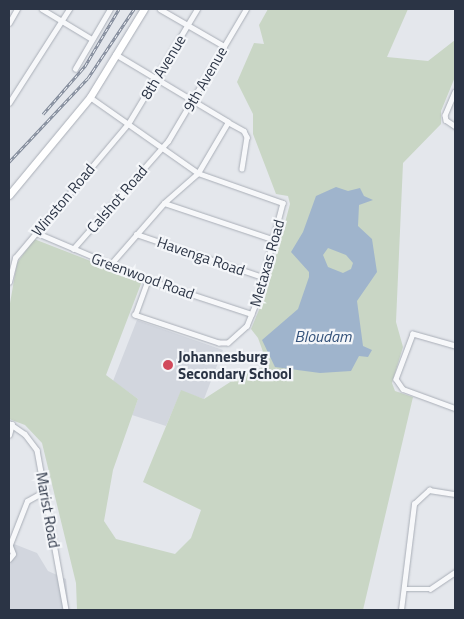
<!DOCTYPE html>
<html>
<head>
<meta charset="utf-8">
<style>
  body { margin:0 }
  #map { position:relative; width:464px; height:619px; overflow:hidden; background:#e4e7ec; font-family:"Titillium Web",sans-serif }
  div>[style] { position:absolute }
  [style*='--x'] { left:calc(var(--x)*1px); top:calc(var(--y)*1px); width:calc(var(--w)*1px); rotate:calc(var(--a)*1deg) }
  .built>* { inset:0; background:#d2d6de }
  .green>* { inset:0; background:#c9d6c5 }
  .water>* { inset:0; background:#9fb4cc }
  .roads { filter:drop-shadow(0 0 1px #a9aeb7) drop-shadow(0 0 1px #a9aeb7) }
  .street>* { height:4.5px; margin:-2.25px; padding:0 2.25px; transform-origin:2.25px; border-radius:2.25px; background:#f7f8fa }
  .primary>* { height:7px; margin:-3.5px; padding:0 3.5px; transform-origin:3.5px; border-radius:3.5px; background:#fff }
  .rail>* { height:3px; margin-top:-1.5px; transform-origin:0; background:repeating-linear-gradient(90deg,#f4f6f9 0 4px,#7d8696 0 8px); box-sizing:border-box; border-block:1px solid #7d8696 }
  .dots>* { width:14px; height:14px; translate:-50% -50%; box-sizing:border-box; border:2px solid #f4f6f9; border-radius:50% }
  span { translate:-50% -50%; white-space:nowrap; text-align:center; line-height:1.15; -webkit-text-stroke:4.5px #f4f6f9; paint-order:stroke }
  .street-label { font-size:15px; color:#2b3445 }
  .poi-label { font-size:15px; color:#2b3445; font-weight:700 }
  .left { translate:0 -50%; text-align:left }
  .water-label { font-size:16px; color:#34527a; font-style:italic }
  .frame { position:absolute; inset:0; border:10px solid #2b3445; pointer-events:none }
</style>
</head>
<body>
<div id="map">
  <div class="built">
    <div style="clip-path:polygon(137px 320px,223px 350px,204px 399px,181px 391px,166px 426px,132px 415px,138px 399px,113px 381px)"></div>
    <div style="clip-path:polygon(9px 542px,37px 553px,48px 571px,66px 579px,69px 610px,9px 610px)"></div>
  </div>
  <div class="green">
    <div style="clip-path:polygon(268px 9px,408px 9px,387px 57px,428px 61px,455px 40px,455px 77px,441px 111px,441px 124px,403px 163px,396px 322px,403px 347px,392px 383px,395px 391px,413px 397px,363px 610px,77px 610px,76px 583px,42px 443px,25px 425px,9px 419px,9px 309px,17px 263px,34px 239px,142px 281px,106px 375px,138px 399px,113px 470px,104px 521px,116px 539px,175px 554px,191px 538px,201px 510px,143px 482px,181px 390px,204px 399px,238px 377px,264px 367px,266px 360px,258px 338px,251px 329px,266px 293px,290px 204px,288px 196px,276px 194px,253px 134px,253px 114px,237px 82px,254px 43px,264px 44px,259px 25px)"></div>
  </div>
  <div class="water">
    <div style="clip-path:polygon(evenodd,336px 187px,348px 191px,360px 188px,364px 196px,373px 200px,359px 205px,358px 226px,372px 239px,377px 272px,357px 301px,363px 346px,372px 350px,368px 357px,359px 356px,351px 371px,320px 373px,275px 367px,262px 340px,298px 309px,309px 277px,309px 272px,291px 252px,303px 232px,316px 196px,336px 187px,328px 248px,346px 255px,353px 263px,351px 269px,343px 273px,328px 267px,323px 255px,328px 248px)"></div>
  </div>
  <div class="roads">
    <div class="street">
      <div style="--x:42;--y:9;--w:58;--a:31"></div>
      <div style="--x:160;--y:9;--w:74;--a:30"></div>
      <div style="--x:9;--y:23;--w:16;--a:-60"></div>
      <div style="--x:75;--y:69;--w:69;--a:-59.7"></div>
      <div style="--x:455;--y:92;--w:25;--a:113"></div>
      <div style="--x:445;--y:115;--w:5;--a:79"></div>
      <div style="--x:446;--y:120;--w:11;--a:34"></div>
      <div style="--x:90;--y:97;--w:132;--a:35.1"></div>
      <div style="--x:198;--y:173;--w:90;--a:19.4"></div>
      <div style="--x:283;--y:203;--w:99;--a:104.6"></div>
      <div style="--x:258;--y:299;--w:29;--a:112"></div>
      <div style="--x:247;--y:326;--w:25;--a:138"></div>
      <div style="--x:228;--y:343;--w:9;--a:180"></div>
      <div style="--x:219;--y:343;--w:89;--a:-161.6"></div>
      <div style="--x:135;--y:315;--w:37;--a:-70"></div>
      <div style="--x:9;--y:103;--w:112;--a:-57.4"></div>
      <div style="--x:228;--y:122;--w:18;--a:29"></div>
      <div style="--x:244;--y:131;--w:7;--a:63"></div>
      <div style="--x:247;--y:137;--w:32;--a:99"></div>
      <div style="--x:164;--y:203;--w:117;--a:18.4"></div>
      <div style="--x:35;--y:232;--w:123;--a:23"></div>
      <div style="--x:148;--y:280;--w:109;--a:18.1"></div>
      <div style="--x:136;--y:234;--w:136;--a:18.8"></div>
      <div style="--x:73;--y:249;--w:144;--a:-48.7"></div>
      <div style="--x:168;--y:141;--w:153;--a:-59.4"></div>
      <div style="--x:110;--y:265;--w:82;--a:-48.9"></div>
      <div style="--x:164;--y:203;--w:45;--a:-41.4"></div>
      <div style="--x:198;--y:173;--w:59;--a:-59.5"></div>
      <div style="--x:228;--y:122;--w:131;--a:-149.1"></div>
      <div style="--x:9;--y:282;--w:25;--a:-76"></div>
      <div style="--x:15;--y:258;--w:175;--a:-49.9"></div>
      <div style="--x:128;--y:124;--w:134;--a:-59"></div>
      <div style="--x:455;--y:346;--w:44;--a:-164.1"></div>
      <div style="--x:413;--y:334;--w:48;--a:110.7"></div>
      <div style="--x:396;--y:379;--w:12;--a:55"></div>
      <div style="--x:403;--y:389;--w:55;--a:20.1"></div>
      <div style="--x:9;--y:423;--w:19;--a:35"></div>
      <div style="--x:25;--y:434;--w:20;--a:53"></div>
      <div style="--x:37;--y:450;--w:163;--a:79.7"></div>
      <div style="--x:9;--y:435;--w:11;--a:-75"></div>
      <div style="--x:9;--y:547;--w:49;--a:-68.6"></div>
      <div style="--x:27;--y:501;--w:21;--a:-29"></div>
      <div style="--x:9;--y:559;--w:6;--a:-51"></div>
      <div style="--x:13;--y:554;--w:9;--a:-111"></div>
      <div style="--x:404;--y:589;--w:26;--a:0"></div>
      <div style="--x:430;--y:589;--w:30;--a:-34"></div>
      <div style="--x:401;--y:610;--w:107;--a:-83"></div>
      <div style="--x:414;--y:504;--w:21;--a:-43"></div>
      <div style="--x:429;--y:490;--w:26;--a:9"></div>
    </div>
    <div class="primary">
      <div style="--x:9;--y:195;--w:127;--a:-50.4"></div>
      <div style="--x:90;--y:97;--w:103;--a:-58.5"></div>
    </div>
  </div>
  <div class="rail">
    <div style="--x:43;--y:114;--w:64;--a:-48.8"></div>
    <div style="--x:85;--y:66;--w:66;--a:-59.2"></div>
    <div style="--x:9;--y:162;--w:115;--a:-46.8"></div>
    <div style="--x:88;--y:78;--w:83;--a:-56.3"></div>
  </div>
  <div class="dots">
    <div style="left:168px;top:365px;background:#d1495b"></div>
  </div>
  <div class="street-label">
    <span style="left:163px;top:67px;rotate:-59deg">8th Avenue</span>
    <span style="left:205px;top:79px;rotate:-60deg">9th Avenue</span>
    <span style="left:117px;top:199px;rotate:-49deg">Calshot Road</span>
    <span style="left:63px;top:200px;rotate:-50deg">Winston Road</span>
    <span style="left:201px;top:256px;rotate:19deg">Havenga Road</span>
    <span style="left:267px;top:263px;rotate:-74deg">Metaxas Road</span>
    <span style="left:143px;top:276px;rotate:20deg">Greenwood Road</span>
    <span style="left:48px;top:510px;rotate:80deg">Marist Road</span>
  </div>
  <div class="poi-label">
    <span class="left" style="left:178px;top:365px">Johannesburg<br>Secondary School</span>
  </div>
  <div class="water-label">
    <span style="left:323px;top:336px">Bloudam</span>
  </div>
  <div class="frame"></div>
</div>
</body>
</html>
